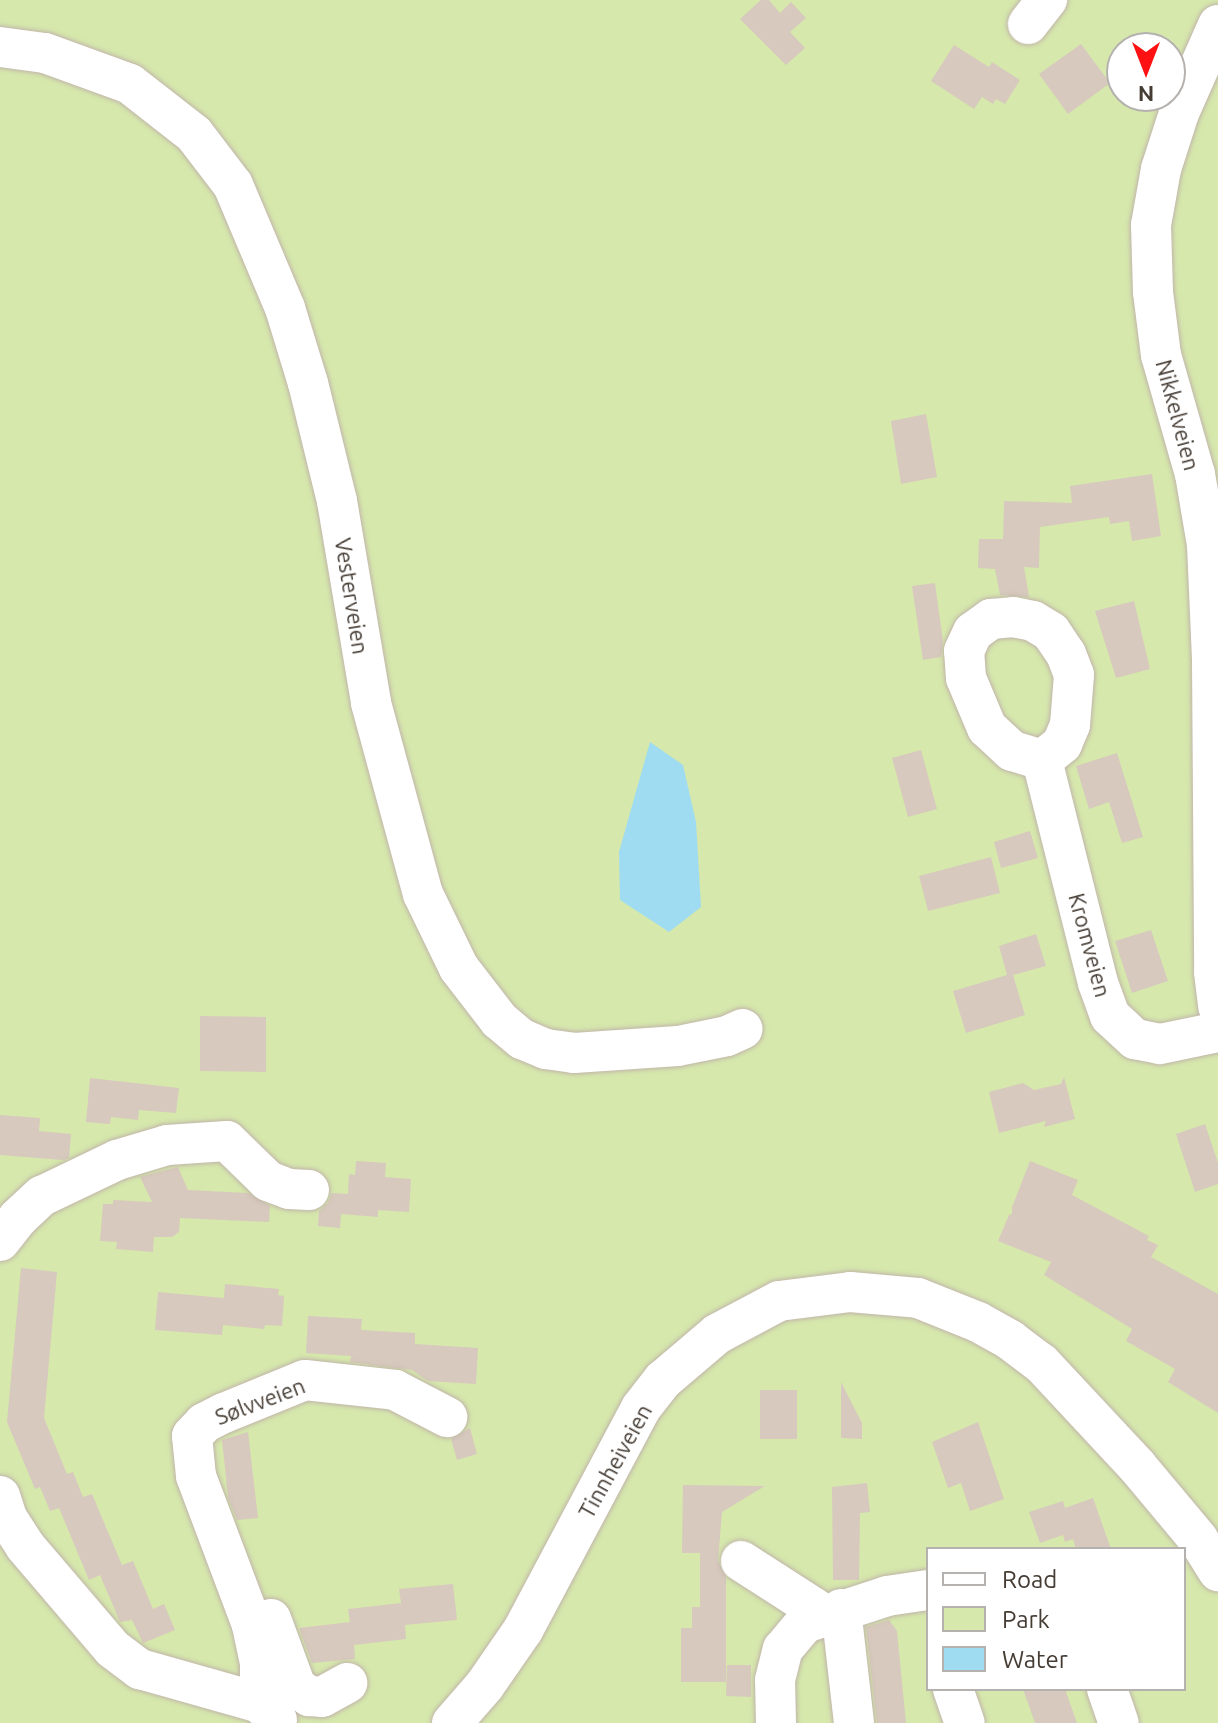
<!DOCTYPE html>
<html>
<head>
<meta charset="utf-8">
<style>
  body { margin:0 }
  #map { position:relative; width:1218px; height:1723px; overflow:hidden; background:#f3ece4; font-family:Ubuntu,sans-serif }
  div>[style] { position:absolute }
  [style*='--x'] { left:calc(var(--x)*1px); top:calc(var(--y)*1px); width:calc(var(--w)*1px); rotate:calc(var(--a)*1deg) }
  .green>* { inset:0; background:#d6e8ac }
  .water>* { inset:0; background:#9fdcf1 }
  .building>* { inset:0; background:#d7c9bd }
  .roads { filter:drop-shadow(0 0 2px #c1b5aa) drop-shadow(0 0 2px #c1b5aa) }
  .minor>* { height:40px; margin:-20px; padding:0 20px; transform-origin:20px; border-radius:20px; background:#fff }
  span { translate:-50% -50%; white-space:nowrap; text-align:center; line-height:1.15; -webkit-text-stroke:6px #fff; paint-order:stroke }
  .street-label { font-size:22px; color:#453c34 }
  .legend { position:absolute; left:926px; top:1547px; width:260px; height:144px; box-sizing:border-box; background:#fff; border:2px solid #b5b1ae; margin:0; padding:10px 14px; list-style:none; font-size:24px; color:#453c34 }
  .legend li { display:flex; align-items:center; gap:16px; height:40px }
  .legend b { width:40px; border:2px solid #b5b1ae }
  .north { position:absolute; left:1106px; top:32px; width:80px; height:80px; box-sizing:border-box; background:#fff; border:2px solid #b5b1ae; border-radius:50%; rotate:180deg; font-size:22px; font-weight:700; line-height:32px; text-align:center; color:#453c34 }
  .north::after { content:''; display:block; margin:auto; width:28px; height:36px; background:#fd1112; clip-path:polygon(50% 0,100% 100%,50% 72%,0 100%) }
</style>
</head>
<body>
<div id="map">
  <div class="green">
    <div style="clip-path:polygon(evenodd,0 0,1218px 0,1218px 1723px,0 1723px,0 0,1122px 48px,1170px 48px,1170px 96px,1122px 96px,1122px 48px,0 0,928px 1549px,1184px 1549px,1184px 1689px,928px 1689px,928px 1549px)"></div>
  </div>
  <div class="water">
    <div style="clip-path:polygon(650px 742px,683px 765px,696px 822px,701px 907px,669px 932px,620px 900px,619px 852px)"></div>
  </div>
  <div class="building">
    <div style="clip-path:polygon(761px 0,769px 0,780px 13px,791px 2px,806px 18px,790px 32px,805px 48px,786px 65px,740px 19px)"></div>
    <div style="clip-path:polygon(1081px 44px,1110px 83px,1068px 114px,1039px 74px)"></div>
    <div style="clip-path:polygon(954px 45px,989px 67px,992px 62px,1020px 80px,1005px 104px,996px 99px,993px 104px,982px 97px,974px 109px,931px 81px)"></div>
    <div style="clip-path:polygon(926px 414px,937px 477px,901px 484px,891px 421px)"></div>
    <div style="clip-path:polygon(1152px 474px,1161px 536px,1132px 541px,1129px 521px,1110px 524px,1109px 517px,1040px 527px,1039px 568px,1024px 567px,1029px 597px,1000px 595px,995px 569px,978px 568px,979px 539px,1003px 539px,1004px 501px,1072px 503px,1070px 486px)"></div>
    <div style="clip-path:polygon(935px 583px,943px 641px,941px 657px,923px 660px,912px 586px)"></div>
    <div style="clip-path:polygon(1134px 601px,1150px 669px,1116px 678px,1095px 611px)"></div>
    <div style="clip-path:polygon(921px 750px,937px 809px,908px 817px,892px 758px)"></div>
    <div style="clip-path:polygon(1117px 753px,1143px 837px,1122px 843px,1109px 802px,1089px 809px,1076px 766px)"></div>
    <div style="clip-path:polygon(1030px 831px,1038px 858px,1001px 868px,994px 842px)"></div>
    <div style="clip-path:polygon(991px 857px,1000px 893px,928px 911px,919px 876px)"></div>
    <div style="clip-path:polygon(1151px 930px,1168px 981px,1132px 993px,1115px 941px)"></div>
    <div style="clip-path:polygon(1036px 934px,1046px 966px,1013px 975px,1025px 1015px,966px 1033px,953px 991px,1007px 975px,999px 946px)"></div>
    <div style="clip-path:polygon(200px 1016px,266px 1017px,266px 1072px,200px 1071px)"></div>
    <div style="clip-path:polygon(1064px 1077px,1075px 1119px,1044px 1127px,1046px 1121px,999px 1133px,989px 1092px,1023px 1083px,1034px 1090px,1061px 1084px)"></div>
    <div style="clip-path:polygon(90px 1078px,179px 1088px,176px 1113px,139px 1110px,138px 1120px,111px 1117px,110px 1124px,86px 1122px)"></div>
    <div style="clip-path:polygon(0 1115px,40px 1118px,39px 1131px,71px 1134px,69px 1158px,63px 1160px,0 1155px)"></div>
    <div style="clip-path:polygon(1205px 1124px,1218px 1163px,1218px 1184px,1195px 1192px,1176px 1134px)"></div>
    <div style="clip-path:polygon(356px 1161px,386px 1163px,385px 1177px,411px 1179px,409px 1212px,378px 1210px,378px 1217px,341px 1214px,340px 1228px,318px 1226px,319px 1211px,328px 1203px,332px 1193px,348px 1194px,349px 1174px,355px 1175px)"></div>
    <div style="clip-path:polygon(1030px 1161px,1078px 1180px,1072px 1195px,1149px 1236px,1147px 1240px,1158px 1245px,1151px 1257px,1218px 1294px,1218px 1413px,1168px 1382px,1175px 1369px,1126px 1341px,1132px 1329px,1044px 1275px,1051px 1262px,998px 1241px,1009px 1215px,1012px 1214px,1012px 1207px)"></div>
    <div style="clip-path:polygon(178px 1167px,188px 1190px,248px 1193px,270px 1206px,269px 1222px,180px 1218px,179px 1232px,172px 1237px,154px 1237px,153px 1252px,116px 1249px,117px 1242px,100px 1241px,103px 1204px,113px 1204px,113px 1200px,152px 1202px,140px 1177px)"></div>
    <div style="clip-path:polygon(21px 1268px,57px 1272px,44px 1418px,67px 1474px,73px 1472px,83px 1497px,92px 1494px,122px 1565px,133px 1561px,153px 1609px,164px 1604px,175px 1630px,143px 1643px,132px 1620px,120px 1622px,100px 1575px,89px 1580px,59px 1508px,50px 1511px,40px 1487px,35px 1489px,7px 1422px)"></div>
    <div style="clip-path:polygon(225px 1284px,279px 1289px,278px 1295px,284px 1296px,282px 1326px,265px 1325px,264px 1329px,223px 1325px,222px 1335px,155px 1330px,158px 1292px,224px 1298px)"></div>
    <div style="clip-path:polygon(308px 1316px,362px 1319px,361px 1330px,415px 1333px,415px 1344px,478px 1348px,476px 1384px,428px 1381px,412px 1370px,350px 1362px,351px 1356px,306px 1353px)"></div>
    <div style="clip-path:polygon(841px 1382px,862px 1423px,862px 1439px,841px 1438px)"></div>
    <div style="clip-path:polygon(760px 1390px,797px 1390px,797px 1439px,760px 1439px)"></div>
    <div style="clip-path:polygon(978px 1422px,1004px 1499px,970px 1511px,961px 1483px,948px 1488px,932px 1442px)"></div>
    <div style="clip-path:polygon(470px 1428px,477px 1454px,457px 1460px,451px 1439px)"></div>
    <div style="clip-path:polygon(248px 1432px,258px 1518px,237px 1520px,228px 1497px,222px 1440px)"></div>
    <div style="clip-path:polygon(867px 1483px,870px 1512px,860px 1513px,859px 1580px,833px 1580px,832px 1487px)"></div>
    <div style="clip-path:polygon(683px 1485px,765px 1486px,722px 1512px,718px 1561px,726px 1577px,726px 1682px,681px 1682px,681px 1628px,692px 1628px,692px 1607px,700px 1607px,700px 1553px,682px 1553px)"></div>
    <div style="clip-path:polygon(1093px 1498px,1111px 1549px,1076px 1549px,1073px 1539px,1065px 1542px,1063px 1535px,1040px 1543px,1029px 1512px,1063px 1501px,1065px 1508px)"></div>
    <div style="clip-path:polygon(453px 1584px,457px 1620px,405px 1625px,406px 1639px,354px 1645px,355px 1659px,312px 1663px,299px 1628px,350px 1622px,348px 1609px,401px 1603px,399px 1589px)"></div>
    <div style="clip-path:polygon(889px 1620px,897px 1631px,906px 1723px,877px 1723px,866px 1627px)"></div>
    <div style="clip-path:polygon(727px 1665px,751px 1665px,751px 1697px,726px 1696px)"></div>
    <div style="clip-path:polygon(1023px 1689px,1065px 1689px,1077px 1723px,1035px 1723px)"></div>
  </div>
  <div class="roads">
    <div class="minor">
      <div style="--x:1028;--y:24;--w:31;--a:-52"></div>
      <div style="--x:1218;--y:25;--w:96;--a:113.9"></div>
      <div style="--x:1179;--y:113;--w:59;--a:107.8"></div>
      <div style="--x:1161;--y:169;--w:57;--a:100.1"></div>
      <div style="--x:1151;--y:225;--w:67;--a:88.3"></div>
      <div style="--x:1153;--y:292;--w:64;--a:82.8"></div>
      <div style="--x:1161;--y:355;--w:124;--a:74.1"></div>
      <div style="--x:1195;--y:474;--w:72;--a:80.4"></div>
      <div style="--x:1207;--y:545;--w:114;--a:87.5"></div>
      <div style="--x:1212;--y:659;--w:313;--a:89.6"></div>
      <div style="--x:1214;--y:972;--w:35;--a:83"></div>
      <div style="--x:0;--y:47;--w:45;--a:7.6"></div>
      <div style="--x:45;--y:53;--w:90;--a:20"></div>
      <div style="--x:130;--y:84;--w:81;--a:38"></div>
      <div style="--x:194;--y:134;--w:64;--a:52.6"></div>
      <div style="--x:233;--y:185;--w:134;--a:67.1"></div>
      <div style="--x:285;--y:308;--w:78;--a:73"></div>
      <div style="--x:308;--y:383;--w:122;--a:76.2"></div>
      <div style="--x:337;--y:501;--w:205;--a:80.4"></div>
      <div style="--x:371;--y:703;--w:198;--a:74.8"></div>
      <div style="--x:423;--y:894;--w:82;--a:64.1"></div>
      <div style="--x:459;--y:968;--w:66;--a:52.4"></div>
      <div style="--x:499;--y:1020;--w:30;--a:40"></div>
      <div style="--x:522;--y:1039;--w:26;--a:23"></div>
      <div style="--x:546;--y:1049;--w:28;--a:8"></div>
      <div style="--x:574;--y:1053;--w:104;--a:-3.9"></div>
      <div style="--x:678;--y:1046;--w:50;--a:-11.5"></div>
      <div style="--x:727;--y:1036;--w:17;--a:-24"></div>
      <div style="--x:1013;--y:617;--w:20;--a:11"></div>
      <div style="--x:1033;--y:621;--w:21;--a:31"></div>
      <div style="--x:1051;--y:632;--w:27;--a:56"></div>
      <div style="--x:1066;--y:654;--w:22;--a:69"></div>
      <div style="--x:1074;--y:675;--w:50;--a:94.6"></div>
      <div style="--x:1070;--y:725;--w:21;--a:113"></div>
      <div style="--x:1062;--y:744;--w:26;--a:141"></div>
      <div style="--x:1042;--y:760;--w:31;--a:-163"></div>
      <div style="--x:1012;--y:751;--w:34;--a:-137"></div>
      <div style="--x:987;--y:728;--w:54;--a:-112.8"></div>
      <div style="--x:966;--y:678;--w:27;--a:-94"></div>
      <div style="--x:964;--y:651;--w:21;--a:-65"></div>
      <div style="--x:973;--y:632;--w:22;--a:-36"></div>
      <div style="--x:991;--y:619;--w:22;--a:-5"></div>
      <div style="--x:1042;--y:760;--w:230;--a:75.9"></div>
      <div style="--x:1098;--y:983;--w:35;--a:70"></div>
      <div style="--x:1110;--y:1016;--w:34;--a:43"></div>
      <div style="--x:1135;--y:1039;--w:25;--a:11"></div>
      <div style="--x:1160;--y:1044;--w:59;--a:-11.7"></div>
      <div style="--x:0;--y:1241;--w:29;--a:-52"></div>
      <div style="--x:18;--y:1218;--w:33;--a:-43"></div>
      <div style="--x:42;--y:1196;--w:83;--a:-25.6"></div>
      <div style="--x:117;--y:1160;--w:52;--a:-16.7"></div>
      <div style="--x:167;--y:1145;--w:60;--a:-3.8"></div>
      <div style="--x:227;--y:1141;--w:57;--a:44.3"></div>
      <div style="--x:268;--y:1181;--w:22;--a:21"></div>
      <div style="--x:289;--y:1189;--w:20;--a:3"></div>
      <div style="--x:0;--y:1496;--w:23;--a:72"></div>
      <div style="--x:7;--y:1518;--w:33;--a:57"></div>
      <div style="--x:25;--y:1546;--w:135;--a:49.5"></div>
      <div style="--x:113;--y:1649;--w:34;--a:37"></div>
      <div style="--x:140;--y:1669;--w:125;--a:15.8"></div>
      <div style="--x:260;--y:1703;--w:24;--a:45"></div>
      <div style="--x:741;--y:1561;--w:100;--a:32.7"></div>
      <div style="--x:841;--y:1609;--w:115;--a:83.5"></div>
      <div style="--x:271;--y:1619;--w:72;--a:69.8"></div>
      <div style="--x:296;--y:1687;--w:16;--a:35"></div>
      <div style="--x:309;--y:1696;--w:13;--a:4"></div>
      <div style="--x:322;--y:1697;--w:29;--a:-29"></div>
      <div style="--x:953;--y:1689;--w:36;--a:71"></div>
      <div style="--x:1107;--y:1689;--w:36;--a:71"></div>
      <div style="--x:260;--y:1703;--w:40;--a:-90"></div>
      <div style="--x:260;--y:1663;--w:39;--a:-102"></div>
      <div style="--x:252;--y:1625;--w:159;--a:-110.6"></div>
      <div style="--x:196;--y:1476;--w:40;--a:-95.7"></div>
      <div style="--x:192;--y:1436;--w:18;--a:-47"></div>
      <div style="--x:204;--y:1423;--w:22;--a:-27"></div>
      <div style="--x:224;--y:1413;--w:87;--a:-22.2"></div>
      <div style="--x:305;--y:1380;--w:91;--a:6.3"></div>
      <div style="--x:395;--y:1390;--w:59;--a:27.4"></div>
      <div style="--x:452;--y:1723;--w:50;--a:-49"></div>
      <div style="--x:485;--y:1685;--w:67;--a:-55.4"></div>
      <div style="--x:523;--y:1630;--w:251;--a:-62"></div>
      <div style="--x:641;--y:1408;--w:36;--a:-52"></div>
      <div style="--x:663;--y:1380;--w:71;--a:-40.4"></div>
      <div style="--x:717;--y:1334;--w:70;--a:-28"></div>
      <div style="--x:779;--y:1301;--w:72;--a:-7.2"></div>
      <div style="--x:850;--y:1292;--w:68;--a:5"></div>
      <div style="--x:918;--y:1298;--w:65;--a:21.8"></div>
      <div style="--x:978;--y:1322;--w:37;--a:29"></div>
      <div style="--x:1010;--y:1340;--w:39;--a:37"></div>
      <div style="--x:1041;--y:1363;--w:141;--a:47"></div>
      <div style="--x:1137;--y:1466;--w:95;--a:50.1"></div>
      <div style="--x:1198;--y:1539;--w:38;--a:58"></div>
      <div style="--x:776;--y:1723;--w:43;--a:-91.3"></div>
      <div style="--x:775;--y:1680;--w:32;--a:-76"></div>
      <div style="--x:783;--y:1649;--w:34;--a:-50"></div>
      <div style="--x:805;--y:1623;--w:86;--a:-18.2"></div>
      <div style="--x:887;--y:1596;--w:41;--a:-8.3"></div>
    </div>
  </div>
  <div class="street-label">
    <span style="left:1178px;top:415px;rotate:75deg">Nikkelveien</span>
    <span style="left:352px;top:596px;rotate:81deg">Vesterveien</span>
    <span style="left:1090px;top:945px;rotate:75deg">Kromveien</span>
    <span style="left:260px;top:1401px;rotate:-21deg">Sølvveien</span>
    <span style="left:615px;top:1461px;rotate:-61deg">Tinnheiveien</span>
  </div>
  <ul class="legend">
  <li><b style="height:10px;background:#fff"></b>Road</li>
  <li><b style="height:22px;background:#d6e8ac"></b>Park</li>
  <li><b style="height:22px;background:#9fdcf1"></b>Water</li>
  </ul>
  <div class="north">N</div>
</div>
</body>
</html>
